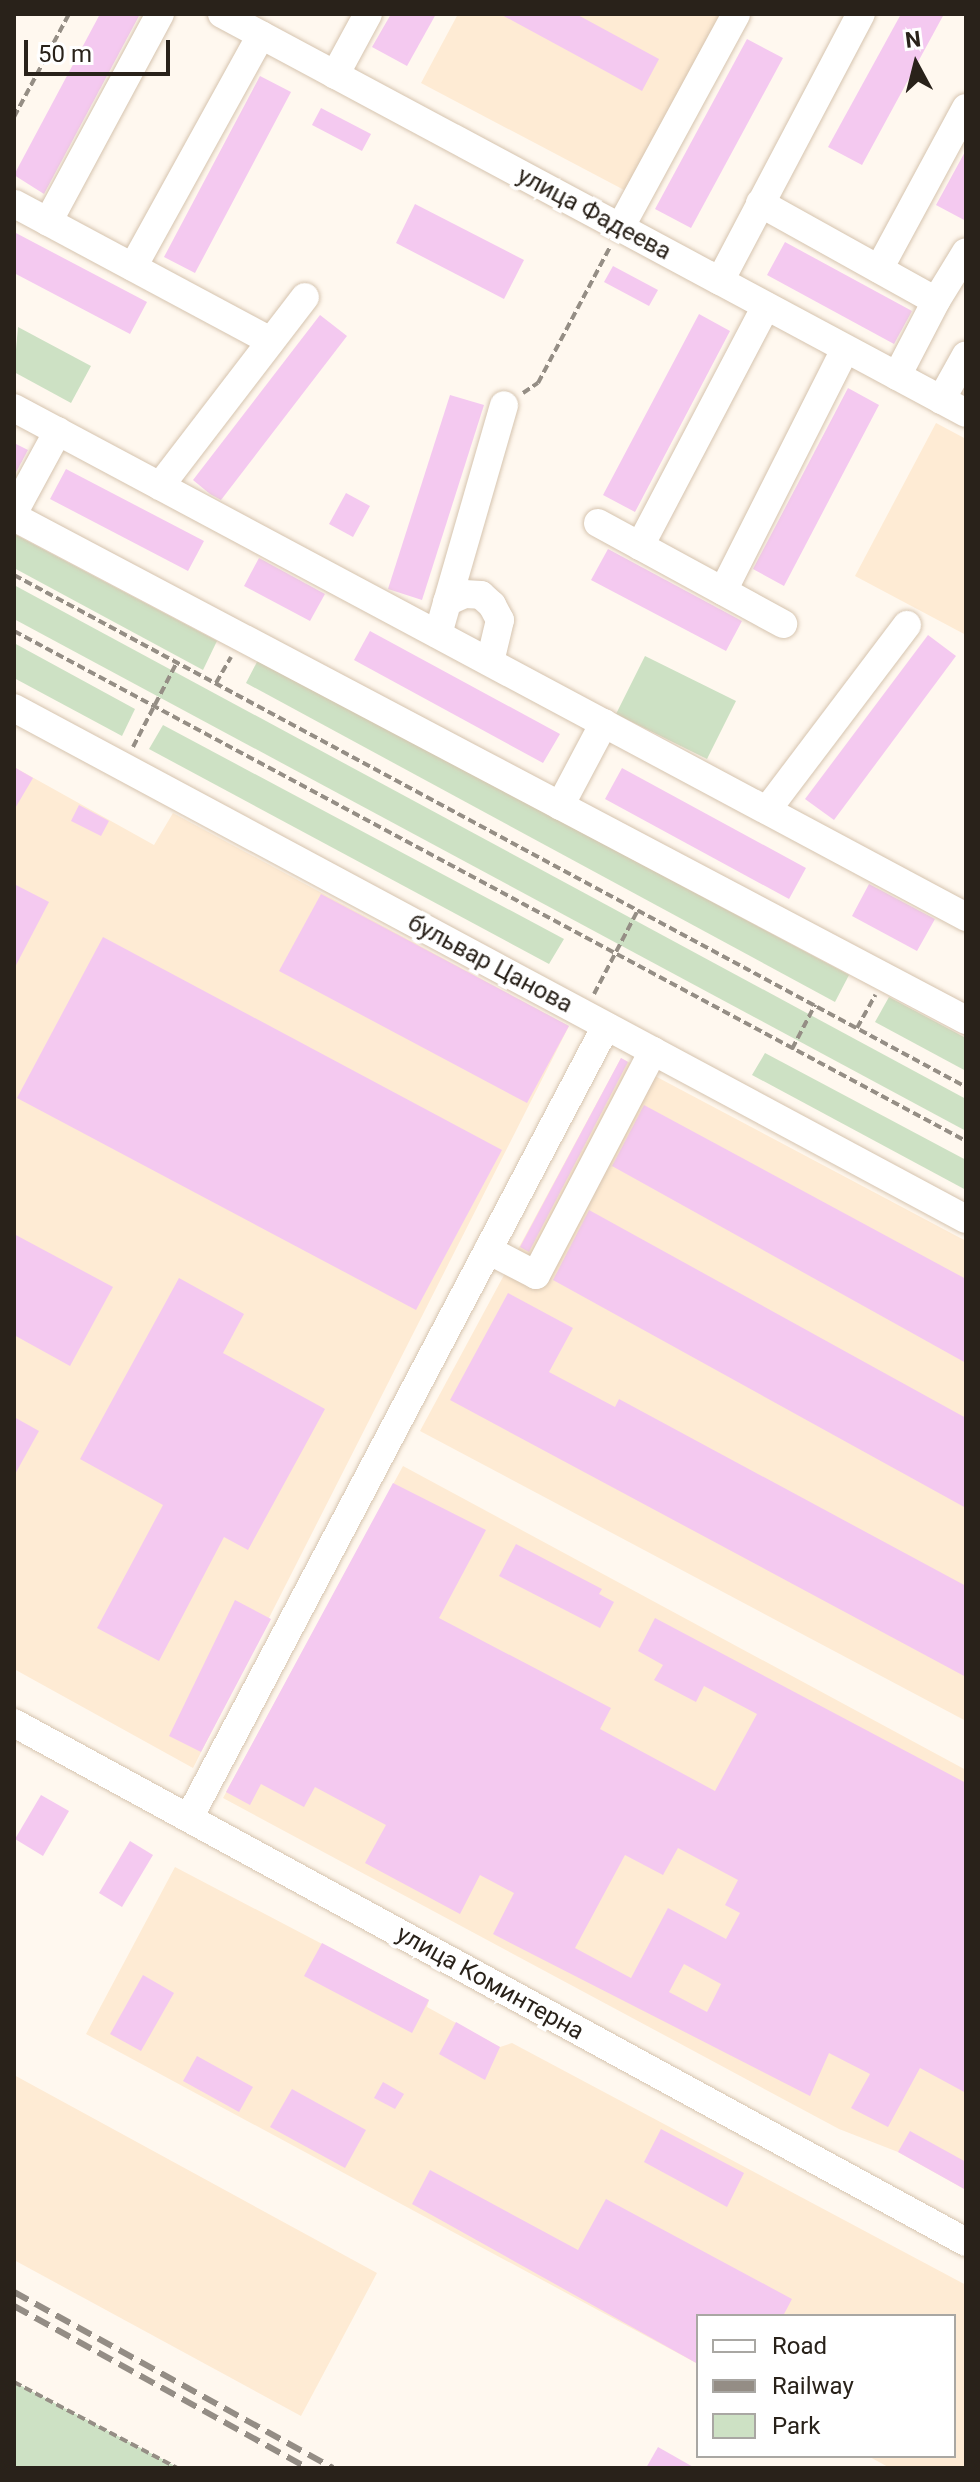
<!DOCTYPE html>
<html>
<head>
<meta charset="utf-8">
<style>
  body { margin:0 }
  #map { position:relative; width:980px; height:2482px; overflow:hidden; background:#fff8ef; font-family:Roboto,sans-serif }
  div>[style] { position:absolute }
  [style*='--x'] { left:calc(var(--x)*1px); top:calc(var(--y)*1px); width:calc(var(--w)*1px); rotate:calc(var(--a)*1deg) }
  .built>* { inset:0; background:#feebd4 }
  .green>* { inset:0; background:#cde1c4 }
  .building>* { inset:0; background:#f4c9f0 }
  .path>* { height:4px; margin-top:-2px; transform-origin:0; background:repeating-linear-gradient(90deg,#958e85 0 8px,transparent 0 12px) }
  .roads { filter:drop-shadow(0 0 2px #d6c4af) drop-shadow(0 0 2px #d6c4af) }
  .minor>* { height:28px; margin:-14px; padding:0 14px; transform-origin:14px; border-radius:14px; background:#fff }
  .rail>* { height:6px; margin-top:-3px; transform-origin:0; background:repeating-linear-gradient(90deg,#948d85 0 16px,transparent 0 24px) }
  span { translate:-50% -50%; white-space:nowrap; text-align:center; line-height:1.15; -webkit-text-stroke:8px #fff; paint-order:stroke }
  .street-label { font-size:24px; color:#29221a }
  .frame { position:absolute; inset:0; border:16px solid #29221a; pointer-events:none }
  .legend { position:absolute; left:696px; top:2314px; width:260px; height:144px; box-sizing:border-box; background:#fff; border:2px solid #a9a7a3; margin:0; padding:10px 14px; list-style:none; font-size:24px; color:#29221a }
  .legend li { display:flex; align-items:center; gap:16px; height:40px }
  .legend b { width:40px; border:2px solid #a9a7a3 }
  .north { position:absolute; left:876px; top:24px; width:80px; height:80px; -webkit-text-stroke:6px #fff; paint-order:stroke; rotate:353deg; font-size:22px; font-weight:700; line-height:32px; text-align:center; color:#29221a }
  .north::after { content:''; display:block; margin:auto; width:28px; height:36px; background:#29221a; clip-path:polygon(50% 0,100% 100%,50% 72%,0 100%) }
  .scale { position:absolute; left:24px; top:40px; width:146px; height:36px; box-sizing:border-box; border:4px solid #29221a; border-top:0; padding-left:10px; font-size:24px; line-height:28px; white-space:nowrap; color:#29221a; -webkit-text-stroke:6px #fff; paint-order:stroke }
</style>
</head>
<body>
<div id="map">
  <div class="built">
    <div style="clip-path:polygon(458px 14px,720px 14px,626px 191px,421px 83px)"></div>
    <div style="clip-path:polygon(936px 423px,966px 439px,966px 635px,855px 576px)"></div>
    <div style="clip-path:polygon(14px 767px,154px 845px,173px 813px,569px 1026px,193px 1768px,14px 1669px)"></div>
    <div style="clip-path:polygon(621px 1058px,966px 1241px,966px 1721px,420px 1431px)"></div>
    <div style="clip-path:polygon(403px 1466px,966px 1770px,966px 2190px,898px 2152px,839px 2129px,223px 1798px)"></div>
    <div style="clip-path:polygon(175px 1867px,429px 2000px,427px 2007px,500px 2047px,512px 2043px,966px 2285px,966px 2468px,890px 2468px,868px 2456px,954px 2456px,954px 2316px,698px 2316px,698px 2364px,86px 2034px)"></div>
    <div style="clip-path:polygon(14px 2075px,377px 2273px,301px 2416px,14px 2260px)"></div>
  </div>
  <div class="green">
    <div style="clip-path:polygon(18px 327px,91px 366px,71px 403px,14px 372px)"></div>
    <div style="clip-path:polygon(14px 534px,217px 641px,203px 670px,14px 568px)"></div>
    <div style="clip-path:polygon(14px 585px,966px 1099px,966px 1131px,14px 619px)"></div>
    <div style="clip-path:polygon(14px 643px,135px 709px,122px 736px,14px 678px)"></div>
    <div style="clip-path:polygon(645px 656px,736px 701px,707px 759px,616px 714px)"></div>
    <div style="clip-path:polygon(258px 660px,849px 975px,835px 1002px,246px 683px)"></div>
    <div style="clip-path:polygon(163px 725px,564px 939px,549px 964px,149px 749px)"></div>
    <div style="clip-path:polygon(889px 997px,966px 1038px,966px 1071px,875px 1022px)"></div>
    <div style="clip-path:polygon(765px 1053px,966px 1160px,966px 1190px,752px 1075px)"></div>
    <div style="clip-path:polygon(14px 2382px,179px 2468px,14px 2468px)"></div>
  </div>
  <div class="building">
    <div style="clip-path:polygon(100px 14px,140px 14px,44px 194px,14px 175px)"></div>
    <div style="clip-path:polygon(391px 14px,436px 14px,407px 66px,372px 47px)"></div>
    <div style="clip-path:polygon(500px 14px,576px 14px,659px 59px,642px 91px)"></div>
    <div style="clip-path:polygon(901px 14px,944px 14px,862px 165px,828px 147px)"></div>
    <div style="clip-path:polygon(747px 39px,783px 58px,691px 228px,655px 209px)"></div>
    <div style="clip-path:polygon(260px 76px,291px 92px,195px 273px,164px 257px)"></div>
    <div style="clip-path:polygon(321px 108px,371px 134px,362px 151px,312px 125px)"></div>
    <div style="clip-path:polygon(966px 150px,966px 221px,936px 205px)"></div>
    <div style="clip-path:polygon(415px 204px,524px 260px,504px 299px,396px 243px)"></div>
    <div style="clip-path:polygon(14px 232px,147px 302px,130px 334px,14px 273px)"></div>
    <div style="clip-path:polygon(785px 242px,912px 311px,894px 344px,767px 275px)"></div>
    <div style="clip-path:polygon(613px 266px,658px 290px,649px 306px,604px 282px)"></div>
    <div style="clip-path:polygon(699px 314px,730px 331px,635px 512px,603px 495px)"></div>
    <div style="clip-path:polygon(320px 315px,347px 336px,221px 500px,210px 494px,193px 480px)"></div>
    <div style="clip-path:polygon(848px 388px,879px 405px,784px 586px,753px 569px)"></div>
    <div style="clip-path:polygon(450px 395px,484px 405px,422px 600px,388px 589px)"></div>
    <div style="clip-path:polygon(14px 443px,28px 450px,14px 476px)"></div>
    <div style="clip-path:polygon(66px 469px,204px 541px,188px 571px,50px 499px)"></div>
    <div style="clip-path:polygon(346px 493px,370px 506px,353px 537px,329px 524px)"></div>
    <div style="clip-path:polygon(608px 549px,742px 621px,726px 651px,591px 580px)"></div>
    <div style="clip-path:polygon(259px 558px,325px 594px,310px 621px,244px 586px)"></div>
    <div style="clip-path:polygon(370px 631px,560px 734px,543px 763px,354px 660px)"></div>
    <div style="clip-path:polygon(928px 635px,956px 656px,834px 820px,805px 799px)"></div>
    <div style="clip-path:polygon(14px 767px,33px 778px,14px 810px)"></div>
    <div style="clip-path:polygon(622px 768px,806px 868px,789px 899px,605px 799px)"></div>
    <div style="clip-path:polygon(79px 805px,109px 821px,101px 836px,71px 821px)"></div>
    <div style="clip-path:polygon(14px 884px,49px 902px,14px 969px)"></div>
    <div style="clip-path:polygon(869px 884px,935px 919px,917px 951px,852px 916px)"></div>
    <div style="clip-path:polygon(321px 894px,569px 1026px,527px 1103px,279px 971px)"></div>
    <div style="clip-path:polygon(103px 937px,502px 1150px,416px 1310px,17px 1098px)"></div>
    <div style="clip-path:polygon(621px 1058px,628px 1062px,529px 1252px,520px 1247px)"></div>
    <div style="clip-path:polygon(644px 1105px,966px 1279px,966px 1363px,612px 1166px)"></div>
    <div style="clip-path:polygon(589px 1210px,966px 1418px,966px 1508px,553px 1280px)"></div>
    <div style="clip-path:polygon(14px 1234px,113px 1287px,70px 1366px,14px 1335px)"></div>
    <div style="clip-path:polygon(179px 1278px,244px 1314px,223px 1353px,325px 1409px,248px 1550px,224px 1537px,159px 1661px,97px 1628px,163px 1505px,80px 1459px)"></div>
    <div style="clip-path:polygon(508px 1293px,573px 1328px,549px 1372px,615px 1407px,619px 1399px,966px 1586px,966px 1677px,450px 1400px)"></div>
    <div style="clip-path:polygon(14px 1417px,39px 1431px,14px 1476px)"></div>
    <div style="clip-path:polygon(evenodd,393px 1483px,486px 1530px,439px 1618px,611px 1708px,600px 1729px,715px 1791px,757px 1714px,704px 1686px,696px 1702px,654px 1680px,663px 1665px,638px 1651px,655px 1618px,966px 1783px,966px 2093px,920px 2068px,888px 2127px,851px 2108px,870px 2074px,829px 2053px,810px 2096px,493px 1934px,514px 1893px,480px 1875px,460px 1914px,365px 1863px,386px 1825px,315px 1787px,304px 1807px,261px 1784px,250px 1805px,226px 1792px,393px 1483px,678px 1848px,738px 1880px,725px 1905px,740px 1913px,726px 1939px,668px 1908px,631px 1978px,575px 1948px,625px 1855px,663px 1875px,678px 1848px,393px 1483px,684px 1964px,721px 1984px,707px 2012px,669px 1992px,684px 1964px)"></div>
    <div style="clip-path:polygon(516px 1544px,602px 1589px,599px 1594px,614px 1602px,600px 1628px,499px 1576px)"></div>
    <div style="clip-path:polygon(235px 1600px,271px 1619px,201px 1752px,169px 1736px)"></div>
    <div style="clip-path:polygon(41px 1795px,69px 1811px,43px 1856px,15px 1839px)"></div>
    <div style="clip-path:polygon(130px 1841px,153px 1855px,122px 1907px,99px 1893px)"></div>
    <div style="clip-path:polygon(322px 1943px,429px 2000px,412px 2033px,304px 1976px)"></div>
    <div style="clip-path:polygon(143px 1975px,174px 1993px,141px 2051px,110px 2034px)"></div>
    <div style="clip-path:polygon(456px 2022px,500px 2047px,485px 2080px,439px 2054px)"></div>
    <div style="clip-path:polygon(197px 2056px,253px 2087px,239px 2112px,183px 2081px)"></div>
    <div style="clip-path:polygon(383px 2082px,404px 2094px,395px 2109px,374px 2098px)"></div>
    <div style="clip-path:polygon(292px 2089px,366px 2130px,345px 2168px,270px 2127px)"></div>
    <div style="clip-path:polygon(661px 2129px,744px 2173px,727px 2207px,644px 2162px)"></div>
    <div style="clip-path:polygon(910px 2131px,966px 2162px,966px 2190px,898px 2152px)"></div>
    <div style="clip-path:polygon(430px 2170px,578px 2250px,606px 2199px,792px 2299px,783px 2316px,698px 2316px,698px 2364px,412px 2204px)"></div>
    <div style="clip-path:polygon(658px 2447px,695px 2468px,646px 2468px)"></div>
  </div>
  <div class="path">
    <div style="--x:14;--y:117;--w:117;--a:-61.9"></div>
    <div style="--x:523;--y:393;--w:18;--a:-34"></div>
    <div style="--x:538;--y:383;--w:154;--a:-62.1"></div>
    <div style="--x:14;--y:575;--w:1081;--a:28.27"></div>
    <div style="--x:14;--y:631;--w:1080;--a:28.18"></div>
    <div style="--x:216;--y:683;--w:30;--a:-60"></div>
    <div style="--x:133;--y:747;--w:96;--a:-62.6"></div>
    <div style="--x:594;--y:994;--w:95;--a:-62.4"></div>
    <div style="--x:857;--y:1028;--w:38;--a:-61"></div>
    <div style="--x:792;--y:1049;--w:50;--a:-62.4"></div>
    <div style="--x:14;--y:2382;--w:184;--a:27.8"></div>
  </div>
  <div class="roads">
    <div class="minor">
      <div style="--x:222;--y:14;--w:844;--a:28.2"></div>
      <div style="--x:335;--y:75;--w:69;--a:-61.6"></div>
      <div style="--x:760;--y:203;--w:201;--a:29.1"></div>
      <div style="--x:936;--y:301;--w:57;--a:-58.5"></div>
      <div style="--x:15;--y:204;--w:290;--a:28.2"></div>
      <div style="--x:48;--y:222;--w:236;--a:-61.7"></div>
      <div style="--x:620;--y:228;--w:243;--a:-61.5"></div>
      <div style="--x:133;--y:267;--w:265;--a:-61.1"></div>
      <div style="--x:879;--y:269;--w:183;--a:-61.6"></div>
      <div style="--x:720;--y:281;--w:302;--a:-62.2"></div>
      <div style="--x:897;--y:376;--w:85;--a:-62.5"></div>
      <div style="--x:941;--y:400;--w:51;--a:-60.9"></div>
      <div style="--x:14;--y:408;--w:1080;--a:28.13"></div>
      <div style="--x:160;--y:486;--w:238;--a:-52.5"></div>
      <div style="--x:14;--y:512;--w:92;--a:-61.5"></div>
      <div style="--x:14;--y:517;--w:1077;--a:27.85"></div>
      <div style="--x:598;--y:523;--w:211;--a:28.6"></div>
      <div style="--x:640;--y:546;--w:271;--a:-62.3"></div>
      <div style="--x:723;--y:591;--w:271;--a:-63.2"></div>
      <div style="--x:447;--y:602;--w:19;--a:-25"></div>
      <div style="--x:464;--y:594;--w:17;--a:3"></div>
      <div style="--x:481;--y:595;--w:15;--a:42"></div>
      <div style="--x:492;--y:605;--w:17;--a:62"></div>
      <div style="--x:500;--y:620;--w:43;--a:103.4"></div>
      <div style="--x:438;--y:634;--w:238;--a:-73.9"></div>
      <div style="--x:14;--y:708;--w:1080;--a:28.23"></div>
      <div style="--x:560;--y:806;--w:94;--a:-62.1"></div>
      <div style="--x:767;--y:810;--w:232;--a:-52.9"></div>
      <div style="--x:488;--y:1250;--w:54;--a:27.5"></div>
      <div style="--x:536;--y:1275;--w:253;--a:-62.4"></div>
      <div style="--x:14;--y:1723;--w:1084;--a:28.6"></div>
      <div style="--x:189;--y:1818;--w:895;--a:-62.23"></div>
    </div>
  </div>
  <div class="rail">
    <div style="--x:14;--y:2292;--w:364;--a:28.9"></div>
    <div style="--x:14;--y:2306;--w:336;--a:28.9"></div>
  </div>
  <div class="street-label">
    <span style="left:594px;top:214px;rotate:28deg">улица Фадеева</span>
    <span style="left:490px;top:964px;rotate:28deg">бульвар Цанова</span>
    <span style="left:490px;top:1983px;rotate:29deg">улица Коминтерна</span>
  </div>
  <div class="frame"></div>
  <ul class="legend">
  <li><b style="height:10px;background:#fff"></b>Road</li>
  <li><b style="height:10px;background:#948d85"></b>Railway</li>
  <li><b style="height:22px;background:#cde1c4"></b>Park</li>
  </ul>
  <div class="north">N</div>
  <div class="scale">50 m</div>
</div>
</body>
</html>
